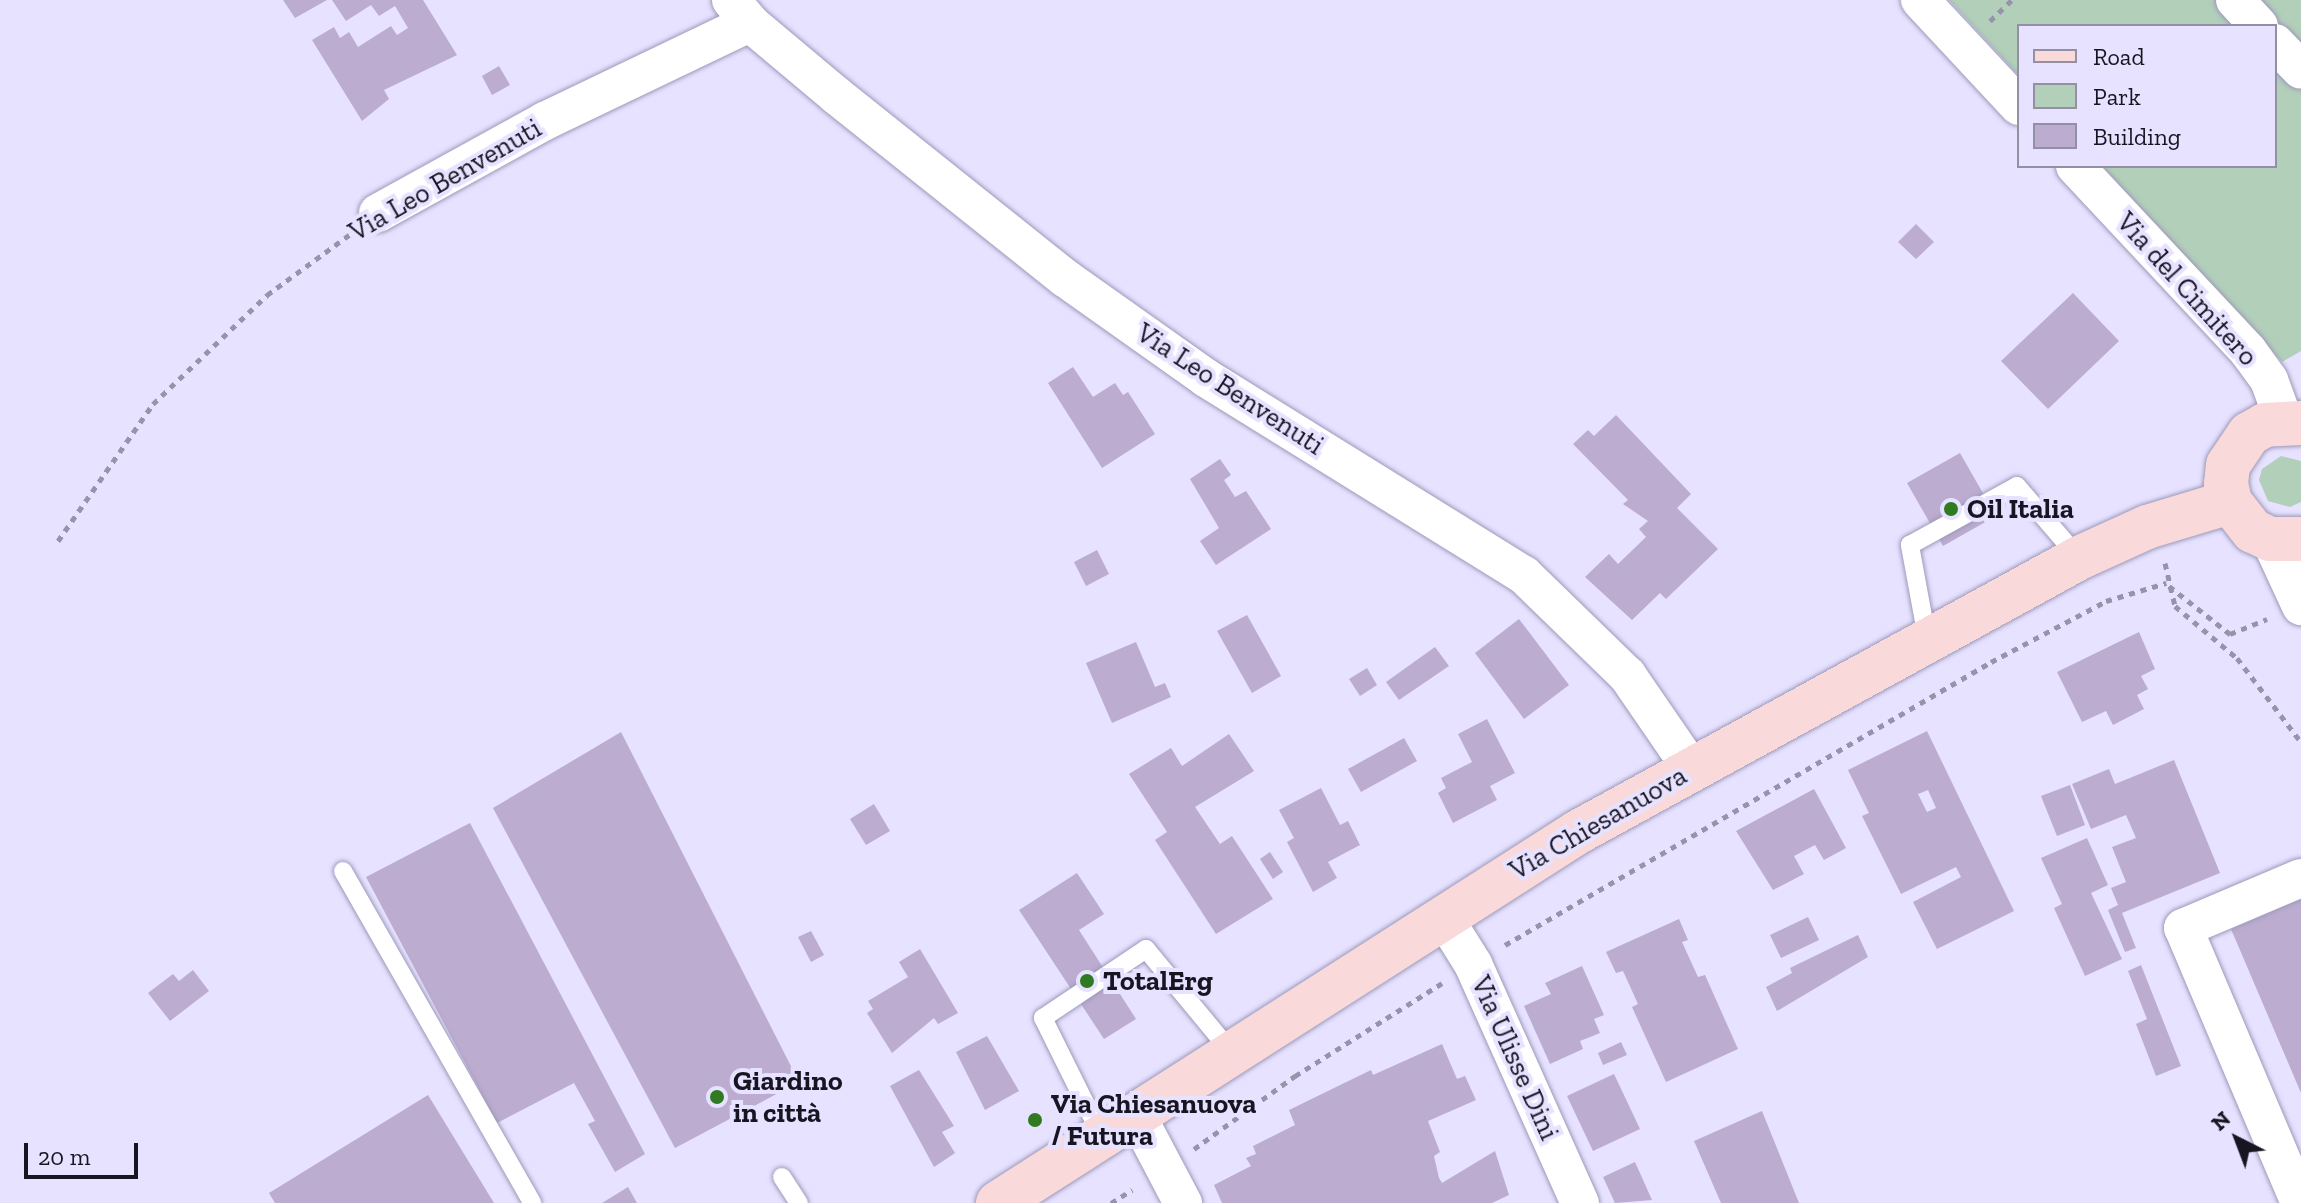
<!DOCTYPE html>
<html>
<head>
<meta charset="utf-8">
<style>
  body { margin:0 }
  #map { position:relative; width:2301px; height:1203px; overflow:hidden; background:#e6e2ff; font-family:"Zilla Slab",serif }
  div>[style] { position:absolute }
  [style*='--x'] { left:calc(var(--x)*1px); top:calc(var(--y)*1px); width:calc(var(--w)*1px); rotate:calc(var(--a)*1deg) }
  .green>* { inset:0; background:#b2cfb9 }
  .building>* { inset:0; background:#bcacd0 }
  .path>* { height:5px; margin-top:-2.5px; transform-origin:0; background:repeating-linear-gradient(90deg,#9693aa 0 6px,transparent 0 12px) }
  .roads { filter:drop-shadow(0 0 2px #9d99ba) drop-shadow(0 0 2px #9d99ba) }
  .lane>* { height:18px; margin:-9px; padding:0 9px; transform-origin:9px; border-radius:9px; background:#fff }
  .street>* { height:38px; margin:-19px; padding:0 19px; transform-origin:19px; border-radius:19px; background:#fff }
  .primary>* { height:44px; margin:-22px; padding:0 22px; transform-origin:22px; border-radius:22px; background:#f9d9d9 }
  .dots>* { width:22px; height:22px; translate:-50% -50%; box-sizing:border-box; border:4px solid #e6e2ff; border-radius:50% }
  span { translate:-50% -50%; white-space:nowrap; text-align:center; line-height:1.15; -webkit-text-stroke:8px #e6e2ff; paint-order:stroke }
  .street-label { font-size:28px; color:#171521 }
  .poi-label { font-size:28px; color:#171521; font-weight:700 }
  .left { translate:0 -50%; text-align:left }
  .legend { position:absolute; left:2017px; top:24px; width:260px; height:144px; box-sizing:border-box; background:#e6e2ff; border:2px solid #9390a6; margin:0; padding:10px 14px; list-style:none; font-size:24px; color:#171521 }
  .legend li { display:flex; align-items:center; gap:16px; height:40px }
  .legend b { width:40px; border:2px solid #9390a6 }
  .north { position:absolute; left:2197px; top:1099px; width:80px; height:80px; -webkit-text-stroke:6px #e6e2ff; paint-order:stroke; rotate:318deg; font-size:22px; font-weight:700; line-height:32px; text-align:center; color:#171521 }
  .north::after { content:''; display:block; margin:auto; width:28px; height:36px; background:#171521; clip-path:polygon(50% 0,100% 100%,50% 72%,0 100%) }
  .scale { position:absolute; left:24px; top:1143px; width:114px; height:36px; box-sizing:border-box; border:4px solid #171521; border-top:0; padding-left:10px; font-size:24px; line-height:28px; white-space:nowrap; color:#171521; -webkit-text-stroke:6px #e6e2ff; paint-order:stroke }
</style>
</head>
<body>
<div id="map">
  <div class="green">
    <div style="clip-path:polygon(1949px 0,2301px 0,2301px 351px,2282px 362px,2102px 166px,2275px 166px,2275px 26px,2019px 26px,2019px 76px)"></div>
    <div style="clip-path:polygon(2281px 456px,2301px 461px,2301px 502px,2290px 507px,2268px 501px,2259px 480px,2262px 469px)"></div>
  </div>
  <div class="building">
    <div style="clip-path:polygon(283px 0,327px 0,295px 18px)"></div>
    <div style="clip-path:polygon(332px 0,423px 0,457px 55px,384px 90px,389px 99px,362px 121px,312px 40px,334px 27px,340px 38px,349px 32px,358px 47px,391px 26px,397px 35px,408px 28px,395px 6px,379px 16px,371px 5px,346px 21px)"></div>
    <div style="clip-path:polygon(499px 66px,510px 85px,492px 95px,482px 76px)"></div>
    <div style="clip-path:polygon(1916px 224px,1934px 242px,1916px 259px,1898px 242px)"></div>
    <div style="clip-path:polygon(2073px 293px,2119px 341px,2048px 409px,2001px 361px)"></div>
    <div style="clip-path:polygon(1073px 367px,1093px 397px,1115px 383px,1123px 395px,1128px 392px,1155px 434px,1102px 468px,1048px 383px)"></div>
    <div style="clip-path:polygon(1616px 415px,1691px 494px,1677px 508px,1718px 549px,1666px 599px,1660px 593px,1632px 620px,1585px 577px,1609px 554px,1618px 564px,1646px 537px,1639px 529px,1648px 521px,1623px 504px,1628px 500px,1573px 444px,1588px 430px,1594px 436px)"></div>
    <div style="clip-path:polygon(1960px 453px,1996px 516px,1943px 546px,1907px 483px)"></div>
    <div style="clip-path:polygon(1220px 459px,1231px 475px,1224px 480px,1235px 497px,1246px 491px,1271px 529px,1216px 565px,1200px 541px,1219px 528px,1190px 479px)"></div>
    <div style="clip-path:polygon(1097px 550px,1109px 574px,1086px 586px,1074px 562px)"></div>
    <div style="clip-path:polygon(1247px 615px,1281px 676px,1252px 693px,1217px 631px)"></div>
    <div style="clip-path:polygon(1519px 619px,1569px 685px,1524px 719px,1475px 653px)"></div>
    <div style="clip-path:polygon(2139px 632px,2155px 669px,2141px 676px,2148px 689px,2137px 695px,2144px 709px,2113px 725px,2106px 711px,2082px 722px,2057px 672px)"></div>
    <div style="clip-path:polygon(1136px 642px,1155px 687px,1165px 683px,1171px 697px,1112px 723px,1086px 663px)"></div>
    <div style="clip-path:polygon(1435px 647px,1449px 666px,1399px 700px,1386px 682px)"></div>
    <div style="clip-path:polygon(1367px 668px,1377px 685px,1360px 696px,1349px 679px)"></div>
    <div style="clip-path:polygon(1487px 719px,1515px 773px,1490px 786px,1497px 800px,1453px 823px,1438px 793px,1446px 788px,1441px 778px,1472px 762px,1458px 734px)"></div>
    <div style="clip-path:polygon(evenodd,1927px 731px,2014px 911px,1937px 949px,1913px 902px,1961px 877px,1956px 867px,1901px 894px,1862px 816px,1869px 813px,1848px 770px,1927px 731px,1928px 790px,1936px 808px,1927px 812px,1918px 794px,1928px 790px)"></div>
    <div style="clip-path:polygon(621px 732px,799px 1082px,675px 1148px,493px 808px)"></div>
    <div style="clip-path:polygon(1229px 734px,1254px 771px,1195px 807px,1220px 844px,1232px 836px,1273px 899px,1216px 934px,1155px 840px,1167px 832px,1129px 774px,1171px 748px,1182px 766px)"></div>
    <div style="clip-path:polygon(1404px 738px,1417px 761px,1361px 792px,1348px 769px)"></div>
    <div style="clip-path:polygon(2174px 760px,2220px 873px,2122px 913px,2136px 948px,2125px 952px,2108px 910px,2118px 905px,2111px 888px,2126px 882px,2112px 847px,2136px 838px,2126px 815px,2091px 829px,2072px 784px,2109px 769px,2115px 784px)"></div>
    <div style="clip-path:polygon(2070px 785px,2085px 825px,2057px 836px,2041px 796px)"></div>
    <div style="clip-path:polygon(1321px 788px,1340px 825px,1348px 821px,1360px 845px,1328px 862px,1337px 878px,1313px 892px,1287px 842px,1294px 838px,1279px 810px)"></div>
    <div style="clip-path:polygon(1814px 789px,1846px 848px,1824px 860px,1815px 845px,1794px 856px,1804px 874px,1773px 890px,1736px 831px)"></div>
    <div style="clip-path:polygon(874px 804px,890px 831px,866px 845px,850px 819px)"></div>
    <div style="clip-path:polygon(470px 823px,645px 1154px,615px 1172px,588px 1124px,595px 1121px,574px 1083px,497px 1123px,366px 877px)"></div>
    <div style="clip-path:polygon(2087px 838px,2108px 885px,2091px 893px,2122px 959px,2085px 976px,2054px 908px,2062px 904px,2041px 858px)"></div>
    <div style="clip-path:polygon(1270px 852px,1283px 872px,1273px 879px,1260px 859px)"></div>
    <div style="clip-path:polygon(1077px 873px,1104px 914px,1079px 930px,1136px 1019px,1104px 1039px,1019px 910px)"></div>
    <div style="clip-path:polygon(2301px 899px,2301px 1093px,2231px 929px)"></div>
    <div style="clip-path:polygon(1808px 917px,1819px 940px,1781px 958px,1770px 935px)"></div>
    <div style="clip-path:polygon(1679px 919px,1688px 940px,1682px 942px,1698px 977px,1705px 975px,1738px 1049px,1666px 1082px,1632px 1007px,1638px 1004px,1623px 971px,1616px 973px,1606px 952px)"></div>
    <div style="clip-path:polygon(811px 931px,824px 955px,811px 962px,798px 937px)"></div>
    <div style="clip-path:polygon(1858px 935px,1868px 957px,1777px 1011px,1766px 987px,1792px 973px,1790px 968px)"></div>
    <div style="clip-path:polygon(920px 949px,958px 1013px,938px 1024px,934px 1018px,892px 1053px,867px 1013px,873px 1009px,868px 1001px,908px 977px,899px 962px)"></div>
    <div style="clip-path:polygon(2141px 965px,2181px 1066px,2156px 1076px,2136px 1024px,2147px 1019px,2128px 971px)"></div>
    <div style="clip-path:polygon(1582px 966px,1604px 1015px,1594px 1019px,1600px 1033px,1580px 1041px,1583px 1049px,1550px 1064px,1524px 1006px,1551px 994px,1545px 983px)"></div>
    <div style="clip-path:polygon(193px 970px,209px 991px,170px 1021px,148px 993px,173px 974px,179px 981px)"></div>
    <div style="clip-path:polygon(987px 1036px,1019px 1091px,985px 1110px,956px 1052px)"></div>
    <div style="clip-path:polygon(1621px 1042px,1627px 1055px,1603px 1065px,1598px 1053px)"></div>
    <div style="clip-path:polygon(1442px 1044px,1457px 1079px,1465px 1076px,1476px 1100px,1428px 1121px,1440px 1152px,1434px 1156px,1439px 1178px,1442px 1183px,1495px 1151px,1509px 1195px,1492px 1203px,1222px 1203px,1214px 1185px,1251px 1166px,1246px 1158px,1256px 1154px,1253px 1146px,1295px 1125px,1289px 1110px,1371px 1070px,1373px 1075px)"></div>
    <div style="clip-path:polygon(919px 1070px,954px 1126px,942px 1132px,955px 1153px,934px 1167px,890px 1086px)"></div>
    <div style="clip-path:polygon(1614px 1074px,1640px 1129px,1593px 1151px,1567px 1096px)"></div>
    <div style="clip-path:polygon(428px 1095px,494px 1203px,275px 1203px,269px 1193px)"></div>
    <div style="clip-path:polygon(1762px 1111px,1799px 1203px,1721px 1203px,1694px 1141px)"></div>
    <div style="clip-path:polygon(1635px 1162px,1652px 1200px,1615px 1203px,1603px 1177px)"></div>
    <div style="clip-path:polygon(628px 1187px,637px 1203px,602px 1203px)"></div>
  </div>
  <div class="path">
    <div style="--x:1990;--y:21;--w:30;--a:-44"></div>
    <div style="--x:58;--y:541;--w:167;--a:-55.3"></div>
    <div style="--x:153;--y:404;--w:158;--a:-43.7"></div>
    <div style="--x:267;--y:295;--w:102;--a:-36.2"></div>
    <div style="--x:2165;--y:563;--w:44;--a:76.9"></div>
    <div style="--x:2175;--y:606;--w:81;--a:40"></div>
    <div style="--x:2237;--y:658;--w:106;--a:52.7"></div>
    <div style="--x:2169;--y:586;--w:78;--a:38.2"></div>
    <div style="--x:2230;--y:634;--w:40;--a:-22"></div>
    <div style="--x:1505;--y:945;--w:562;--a:-30.21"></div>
    <div style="--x:1991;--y:662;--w:130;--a:-27.9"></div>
    <div style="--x:2106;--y:601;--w:63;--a:-16.7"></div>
    <div style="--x:1194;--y:1149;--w:125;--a:-35.9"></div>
    <div style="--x:1295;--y:1076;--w:174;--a:-32.3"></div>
    <div style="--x:1111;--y:1203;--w:25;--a:-32"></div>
  </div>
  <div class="roads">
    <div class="lane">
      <div style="--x:1927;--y:638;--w:95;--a:-100.4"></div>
      <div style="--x:1910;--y:545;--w:122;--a:-28.9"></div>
      <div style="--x:2017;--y:486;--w:95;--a:49.3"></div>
      <div style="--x:343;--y:871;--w:382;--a:60.3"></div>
      <div style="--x:1102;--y:1137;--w:133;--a:-116.4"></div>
      <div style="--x:1043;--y:1018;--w:124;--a:-33.8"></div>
      <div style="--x:1146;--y:949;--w:135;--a:50.4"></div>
      <div style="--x:782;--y:1177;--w:31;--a:57"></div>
    </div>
    <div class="street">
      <div style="--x:731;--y:0;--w:30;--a:50"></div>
      <div style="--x:750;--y:23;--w:114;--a:40"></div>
      <div style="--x:837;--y:96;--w:292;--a:38.6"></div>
      <div style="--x:1065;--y:278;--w:173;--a:35.3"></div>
      <div style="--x:1206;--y:378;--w:374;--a:31.8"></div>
      <div style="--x:1524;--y:575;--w:144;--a:44.2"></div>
      <div style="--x:1627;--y:675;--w:113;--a:55.5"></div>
      <div style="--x:1920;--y:0;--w:145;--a:47"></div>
      <div style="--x:2235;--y:0;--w:35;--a:47"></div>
      <div style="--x:2275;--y:43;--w:37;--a:46"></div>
      <div style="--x:2075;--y:166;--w:253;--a:46.9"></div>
      <div style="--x:2248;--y:351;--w:36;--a:54"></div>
      <div style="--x:2269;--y:380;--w:44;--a:69.9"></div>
      <div style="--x:378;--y:213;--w:191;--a:-28.9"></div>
      <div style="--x:545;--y:121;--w:227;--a:-25.6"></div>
      <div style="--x:2270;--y:539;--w:74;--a:65.2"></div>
      <div style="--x:1443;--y:916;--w:57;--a:58"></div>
      <div style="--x:1473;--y:964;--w:262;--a:65.9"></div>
      <div style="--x:1136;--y:1114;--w:101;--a:62.2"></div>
      <div style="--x:2300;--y:1203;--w:299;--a:-113"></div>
      <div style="--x:2183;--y:928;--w:128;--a:-23"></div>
    </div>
    <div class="primary">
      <div style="--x:2301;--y:423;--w:36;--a:177"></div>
      <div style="--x:2265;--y:425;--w:18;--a:151"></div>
      <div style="--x:2249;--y:434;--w:37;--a:124"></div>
      <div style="--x:2228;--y:465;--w:19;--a:96"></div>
      <div style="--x:2226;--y:484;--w:18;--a:77"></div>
      <div style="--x:2230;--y:502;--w:37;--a:52"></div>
      <div style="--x:2253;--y:531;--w:19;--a:25"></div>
      <div style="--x:2270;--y:539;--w:31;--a:0"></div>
      <div style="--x:998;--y:1203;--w:689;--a:-32.61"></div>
      <div style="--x:1578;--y:832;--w:571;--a:-28.67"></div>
      <div style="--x:2079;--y:558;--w:75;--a:-24.5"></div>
      <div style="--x:2147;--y:527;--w:87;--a:-16.8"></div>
    </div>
  </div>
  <div class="dots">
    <div style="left:1951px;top:509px;background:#307b22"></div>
    <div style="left:1087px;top:981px;background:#307b22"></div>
    <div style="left:717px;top:1097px;background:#307b22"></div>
    <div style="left:1035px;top:1120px;background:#307b22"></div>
  </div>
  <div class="street-label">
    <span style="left:445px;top:180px;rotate:-30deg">Via Leo Benvenuti</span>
    <span style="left:2187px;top:289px;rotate:48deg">Via del Cimitero</span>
    <span style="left:1230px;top:389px;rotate:33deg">Via Leo Benvenuti</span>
    <span style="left:1598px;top:823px;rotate:-30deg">Via Chiesanuova</span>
    <span style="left:1515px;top:1058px;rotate:66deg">Via Ulisse Dini</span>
  </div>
  <div class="poi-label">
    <span class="left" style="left:1967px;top:509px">Oil Italia</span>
    <span class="left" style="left:1103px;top:981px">TotalErg</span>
    <span class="left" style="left:733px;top:1097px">Giardino<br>in città</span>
    <span class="left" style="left:1051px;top:1120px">Via Chiesanuova<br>/ Futura</span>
  </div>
  <ul class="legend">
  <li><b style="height:10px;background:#f9d9d9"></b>Road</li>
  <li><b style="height:22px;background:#b2cfb9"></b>Park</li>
  <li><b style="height:22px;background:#bcacd0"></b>Building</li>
  </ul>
  <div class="north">N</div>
  <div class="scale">20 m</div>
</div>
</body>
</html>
